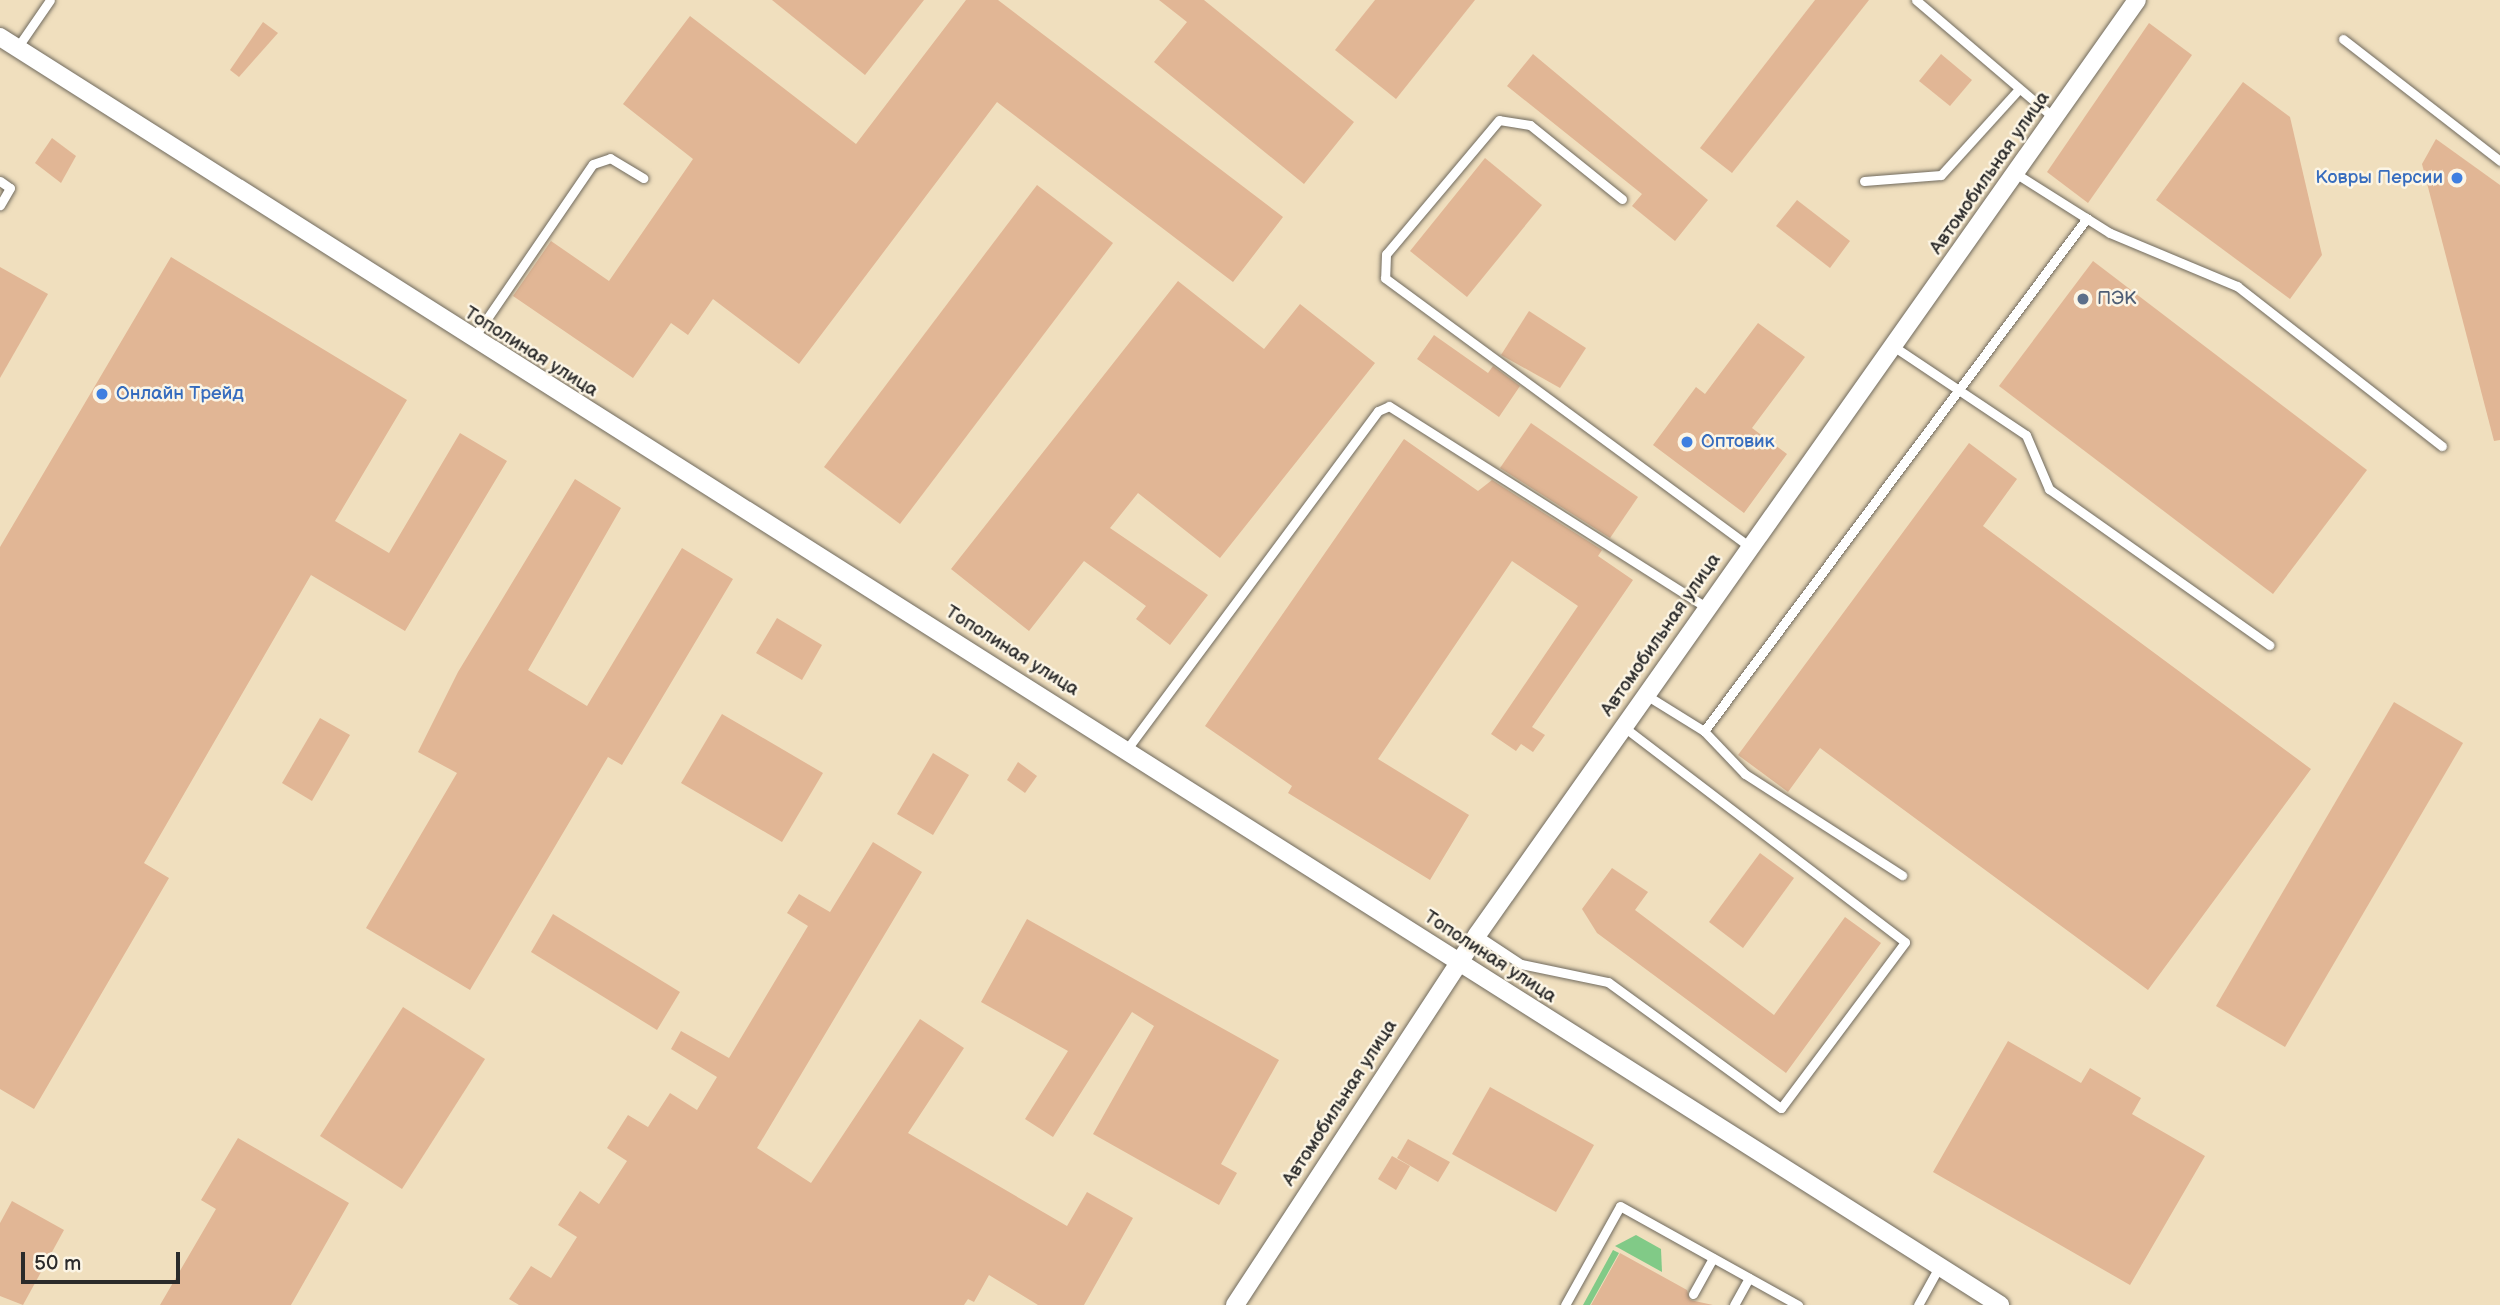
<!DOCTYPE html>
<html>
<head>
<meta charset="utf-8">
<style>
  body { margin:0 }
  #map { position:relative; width:2500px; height:1305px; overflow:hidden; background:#f0dfbe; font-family:"Balsamiq Sans",sans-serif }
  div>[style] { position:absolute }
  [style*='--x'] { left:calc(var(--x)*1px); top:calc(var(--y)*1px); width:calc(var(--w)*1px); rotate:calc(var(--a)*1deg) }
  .green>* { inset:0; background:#81ca87 }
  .building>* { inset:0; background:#e1b695 }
  .roads { filter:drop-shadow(0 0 2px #706a5e) drop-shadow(0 0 2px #706a5e) }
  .lane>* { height:9px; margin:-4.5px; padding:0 4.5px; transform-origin:4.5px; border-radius:4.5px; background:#fff }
  .street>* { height:18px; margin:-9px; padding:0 9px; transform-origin:9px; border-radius:9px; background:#fff }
  .dots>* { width:19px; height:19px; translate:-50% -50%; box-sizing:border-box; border:4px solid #fcf5e5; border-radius:50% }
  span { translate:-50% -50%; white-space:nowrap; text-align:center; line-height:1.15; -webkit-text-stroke:5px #fcf5e5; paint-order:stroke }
  .street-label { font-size:19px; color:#2b2b2b }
  .shop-label { font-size:19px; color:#366cbe }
  .right { translate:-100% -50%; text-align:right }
  .left { translate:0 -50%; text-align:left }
  .service-label { font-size:19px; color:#4e5e75 }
  .scale { position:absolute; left:21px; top:1252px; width:159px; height:32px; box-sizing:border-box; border:4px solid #2b2b2b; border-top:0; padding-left:9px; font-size:21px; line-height:24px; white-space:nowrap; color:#2b2b2b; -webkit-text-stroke:5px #fcf5e5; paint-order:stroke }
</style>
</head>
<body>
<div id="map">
  <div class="green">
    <div style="clip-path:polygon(1636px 1235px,1661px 1249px,1662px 1272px,1615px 1246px)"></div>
    <div style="clip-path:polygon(1613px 1250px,1619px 1253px,1590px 1305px,1583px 1305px)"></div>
  </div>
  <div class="building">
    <div style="clip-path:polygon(772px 0,924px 0,865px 75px)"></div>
    <div style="clip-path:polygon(966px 0,998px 0,1283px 217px,1233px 282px,997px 102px,799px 364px,713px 299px,688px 335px,671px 323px,633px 378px,513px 296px,551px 241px,609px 281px,693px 159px,623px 104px,690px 16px,856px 144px)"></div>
    <div style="clip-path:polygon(1159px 0,1204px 0,1354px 122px,1304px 184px,1154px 62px,1187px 22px)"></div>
    <div style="clip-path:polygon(1375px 0,1475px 0,1396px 99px,1335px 50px)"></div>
    <div style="clip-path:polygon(1815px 0,1869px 0,1732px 173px,1700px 148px)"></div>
    <div style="clip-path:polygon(263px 22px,278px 33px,239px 77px,230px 70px)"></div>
    <div style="clip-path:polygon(2149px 23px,2192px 55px,2088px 203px,2047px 172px)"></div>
    <div style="clip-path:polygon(1533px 54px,1708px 200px,1675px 241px,1632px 206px,1642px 194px,1507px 86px)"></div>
    <div style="clip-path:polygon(1941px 54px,1972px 80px,1950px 106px,1919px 81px)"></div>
    <div style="clip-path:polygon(2243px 82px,2290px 117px,2322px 255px,2290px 299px,2156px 200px)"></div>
    <div style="clip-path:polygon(52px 138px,76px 156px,61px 183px,35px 163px)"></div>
    <div style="clip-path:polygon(2436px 139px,2500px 185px,2500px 440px,2494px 441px,2422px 164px)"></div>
    <div style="clip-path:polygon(1485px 158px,1542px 205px,1467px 297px,1410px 251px)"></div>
    <div style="clip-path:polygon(1037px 185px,1113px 243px,900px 524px,824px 467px)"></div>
    <div style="clip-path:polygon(1797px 200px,1850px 241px,1830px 268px,1776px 226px)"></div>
    <div style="clip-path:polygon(171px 257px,407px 400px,335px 521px,389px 553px,460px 433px,507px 461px,405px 631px,311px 575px,144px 863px,169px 878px,34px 1109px,0 1089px,0 547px)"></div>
    <div style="clip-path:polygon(2093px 261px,2367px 470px,2273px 594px,1999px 386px)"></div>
    <div style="clip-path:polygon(0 267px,48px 294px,0 378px)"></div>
    <div style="clip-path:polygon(1178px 281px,1264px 349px,1300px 304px,1375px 363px,1220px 558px,1138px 493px,1110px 528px,1208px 595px,1170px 645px,1136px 619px,1146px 606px,1084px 561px,1029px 631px,951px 569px)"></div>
    <div style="clip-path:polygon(1529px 311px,1586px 348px,1560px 388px,1501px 355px)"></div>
    <div style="clip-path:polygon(1758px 323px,1805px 357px,1752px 428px,1787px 454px,1744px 513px,1653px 445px,1696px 387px,1705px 394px)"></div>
    <div style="clip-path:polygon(1434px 335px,1488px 373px,1493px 366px,1520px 386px,1499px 417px,1417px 359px)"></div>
    <div style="clip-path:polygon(1531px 423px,1638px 497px,1610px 538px,1500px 468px)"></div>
    <div style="clip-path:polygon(1404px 439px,1478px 491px,1492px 480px,1602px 550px,1598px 556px,1633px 580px,1532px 727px,1545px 735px,1533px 752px,1521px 744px,1516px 751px,1491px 734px,1578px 606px,1512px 561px,1378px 759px,1469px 815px,1430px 880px,1288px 793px,1292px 786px,1205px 726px)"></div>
    <div style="clip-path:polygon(1969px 443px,2017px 479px,1983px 526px,2311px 769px,2148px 990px,1820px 748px,1788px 792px,1738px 755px)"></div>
    <div style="clip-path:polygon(575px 479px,621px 508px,528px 670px,587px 706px,682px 548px,733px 579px,622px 765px,608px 757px,470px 990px,366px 928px,457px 773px,418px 752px,458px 672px)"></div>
    <div style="clip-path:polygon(777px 618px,822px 645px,802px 680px,756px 653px)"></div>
    <div style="clip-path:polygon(2394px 702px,2463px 743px,2285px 1047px,2216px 1006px)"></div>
    <div style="clip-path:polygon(722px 714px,823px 773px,782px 842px,681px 783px)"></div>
    <div style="clip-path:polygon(320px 718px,350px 735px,312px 801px,282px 783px)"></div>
    <div style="clip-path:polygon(933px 753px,969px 775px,933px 835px,897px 814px)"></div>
    <div style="clip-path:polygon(1018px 762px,1037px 776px,1025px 793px,1007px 780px)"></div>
    <div style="clip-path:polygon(873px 842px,922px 872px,757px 1148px,811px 1183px,920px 1019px,964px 1048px,908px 1133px,1067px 1226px,1087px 1192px,1133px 1218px,1084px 1305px,1038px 1305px,989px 1275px,974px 1302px,968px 1299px,964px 1305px,519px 1305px,509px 1299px,531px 1266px,551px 1278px,577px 1237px,558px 1225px,580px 1191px,599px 1204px,627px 1161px,607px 1148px,628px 1115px,648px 1127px,670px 1093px,697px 1110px,717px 1077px,671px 1049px,681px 1031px,729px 1058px,808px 926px,787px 913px,799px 894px,830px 912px)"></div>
    <div style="clip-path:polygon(1760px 853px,1794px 878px,1743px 948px,1709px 922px)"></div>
    <div style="clip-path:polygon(1612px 868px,1648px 892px,1635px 910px,1774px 1015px,1845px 917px,1881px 943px,1786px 1073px,1597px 933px,1582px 909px)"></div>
    <div style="clip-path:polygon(553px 914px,680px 992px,657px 1030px,531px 952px)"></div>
    <div style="clip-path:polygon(1027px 919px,1279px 1060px,1221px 1164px,1237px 1173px,1219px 1205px,1093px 1134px,1154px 1026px,1132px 1012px,1053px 1137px,1025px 1119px,1068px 1051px,981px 1002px)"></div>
    <div style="clip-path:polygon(403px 1007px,485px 1059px,402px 1189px,320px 1136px)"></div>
    <div style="clip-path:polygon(2008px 1041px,2081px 1083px,2090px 1068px,2141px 1098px,2132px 1114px,2205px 1156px,2130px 1285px,1933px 1172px)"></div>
    <div style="clip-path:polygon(1490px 1087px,1594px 1145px,1556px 1212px,1452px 1154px)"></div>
    <div style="clip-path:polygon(238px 1138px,349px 1203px,291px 1305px,160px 1305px,216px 1209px,201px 1200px)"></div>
    <div style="clip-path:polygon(1408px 1139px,1450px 1162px,1438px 1182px,1397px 1158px)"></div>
    <div style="clip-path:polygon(1392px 1156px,1410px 1166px,1396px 1190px,1378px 1179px)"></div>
    <div style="clip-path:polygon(12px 1201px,64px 1230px,23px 1305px,0 1296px,0 1223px)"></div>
    <div style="clip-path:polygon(1620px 1253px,1687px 1290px,1690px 1300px,1713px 1305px,1591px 1305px)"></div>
  </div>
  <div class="roads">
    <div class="lane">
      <div style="--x:1916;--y:0;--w:182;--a:40.5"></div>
      <div style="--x:2343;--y:39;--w:199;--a:37.8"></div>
      <div style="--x:17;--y:48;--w:58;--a:-55.5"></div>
      <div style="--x:2015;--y:173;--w:112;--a:32.3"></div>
      <div style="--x:2110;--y:233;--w:138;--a:22.7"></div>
      <div style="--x:2237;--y:286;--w:260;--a:38"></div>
      <div style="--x:0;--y:181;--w:12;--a:35"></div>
      <div style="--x:10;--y:188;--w:20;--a:120"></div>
      <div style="--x:1864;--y:181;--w:77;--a:-4.5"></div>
      <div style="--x:1941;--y:175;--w:116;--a:-47.8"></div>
      <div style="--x:1622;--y:199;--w:118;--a:-141.2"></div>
      <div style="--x:1530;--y:125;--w:31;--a:-171"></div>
      <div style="--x:1499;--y:120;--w:175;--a:130.1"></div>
      <div style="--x:1386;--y:254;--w:24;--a:92"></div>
      <div style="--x:1385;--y:278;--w:453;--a:36.4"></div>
      <div style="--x:473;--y:339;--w:212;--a:-55.6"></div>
      <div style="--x:593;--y:164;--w:18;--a:-19"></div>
      <div style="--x:610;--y:158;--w:39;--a:31"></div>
      <div style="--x:1893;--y:346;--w:160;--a:33.8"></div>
      <div style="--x:2026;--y:435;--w:59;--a:66.9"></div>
      <div style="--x:2049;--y:489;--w:270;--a:35.3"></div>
      <div style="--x:1646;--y:695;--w:68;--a:31.8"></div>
      <div style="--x:1704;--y:731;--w:640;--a:-53.26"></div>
      <div style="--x:1704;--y:731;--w:59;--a:46.4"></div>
      <div style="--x:1745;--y:774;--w:187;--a:32.8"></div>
      <div style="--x:1127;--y:749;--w:421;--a:-53.4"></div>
      <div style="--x:1378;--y:411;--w:12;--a:-24"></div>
      <div style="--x:1389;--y:406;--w:377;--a:32.4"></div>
      <div style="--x:1477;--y:935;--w:53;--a:33.4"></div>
      <div style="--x:1521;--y:964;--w:89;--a:11.7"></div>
      <div style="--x:1608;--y:982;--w:214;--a:36.1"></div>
      <div style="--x:1781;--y:1108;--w:207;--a:-53.2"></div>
      <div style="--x:1905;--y:942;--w:356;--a:-142.6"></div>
      <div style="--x:1693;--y:1294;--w:41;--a:-60.9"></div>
      <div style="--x:1565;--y:1305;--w:113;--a:-60.9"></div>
      <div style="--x:1620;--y:1206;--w:204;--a:29.1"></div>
      <div style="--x:1734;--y:1305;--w:31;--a:-61"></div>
      <div style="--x:1918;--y:1305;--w:43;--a:-61.1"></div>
    </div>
    <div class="street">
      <div style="--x:0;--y:37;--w:2368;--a:32.37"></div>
      <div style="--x:1235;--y:1305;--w:442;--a:-56.8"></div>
      <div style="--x:1477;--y:935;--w:1144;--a:-54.78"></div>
    </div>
  </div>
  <div class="dots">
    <div style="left:2457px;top:178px;background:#3f7fe0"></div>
    <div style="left:2083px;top:299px;background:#5c6f8a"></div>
    <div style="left:102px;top:394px;background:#3f7fe0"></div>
    <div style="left:1687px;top:442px;background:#3f7fe0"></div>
  </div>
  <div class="street-label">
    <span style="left:1990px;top:173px;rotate:-55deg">Автомобильная улица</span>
    <span style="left:531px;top:352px;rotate:32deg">Тополиная улица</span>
    <span style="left:1661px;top:635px;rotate:-55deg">Автомобильная улица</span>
    <span style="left:1012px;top:651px;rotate:32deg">Тополиная улица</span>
    <span style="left:1490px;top:957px;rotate:33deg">Тополиная улица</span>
    <span style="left:1340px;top:1103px;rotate:-57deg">Автомобильная улица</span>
  </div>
  <div class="shop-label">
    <span class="right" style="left:2443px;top:178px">Ковры Персии</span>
    <span class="left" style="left:116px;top:394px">Онлайн Трейд</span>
    <span class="left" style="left:1701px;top:442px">Оптовик</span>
  </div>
  <div class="service-label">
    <span class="left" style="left:2097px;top:299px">ПЭК</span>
  </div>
  <div class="scale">50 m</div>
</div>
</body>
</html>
